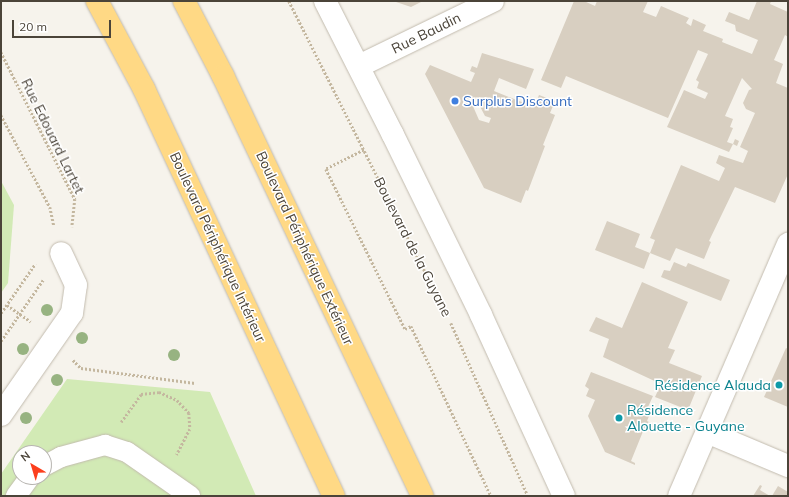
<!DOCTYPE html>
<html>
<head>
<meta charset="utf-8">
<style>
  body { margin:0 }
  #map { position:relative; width:789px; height:497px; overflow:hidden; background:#f6f3ec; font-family:Mulish,sans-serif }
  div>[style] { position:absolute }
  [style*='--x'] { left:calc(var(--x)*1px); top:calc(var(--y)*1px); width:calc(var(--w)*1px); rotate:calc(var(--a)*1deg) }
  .green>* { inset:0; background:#d2eab5 }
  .building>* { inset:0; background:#d8cfc1 }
  .path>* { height:2.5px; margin-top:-1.25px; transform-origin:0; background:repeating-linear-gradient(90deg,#c4b79f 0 2px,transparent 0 4px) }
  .roads { filter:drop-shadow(0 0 1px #c2bbae) drop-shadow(0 0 1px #c2bbae) }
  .service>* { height:20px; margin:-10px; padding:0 10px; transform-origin:10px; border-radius:10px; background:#fff }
  .minor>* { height:22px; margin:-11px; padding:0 11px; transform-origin:11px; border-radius:11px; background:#fff }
  .tertiary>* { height:22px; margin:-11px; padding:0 11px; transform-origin:11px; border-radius:11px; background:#fff }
  .trunk>* { height:22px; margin:-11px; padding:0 11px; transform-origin:11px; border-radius:11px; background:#ffd985 }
  .trees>* { width:12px; height:12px; margin:-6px; border-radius:50%; background:#97b381 }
  .dots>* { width:11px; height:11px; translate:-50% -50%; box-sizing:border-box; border:2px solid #fff; border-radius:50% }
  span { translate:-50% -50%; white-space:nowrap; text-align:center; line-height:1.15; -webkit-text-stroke:3px #fff; paint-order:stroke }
  .street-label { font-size:14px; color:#4b4439 }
  .shop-label { font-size:14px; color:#366cbe }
  .left { translate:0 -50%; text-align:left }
  .culture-label { font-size:14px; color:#0d838f }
  .right { translate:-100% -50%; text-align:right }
  .frame { position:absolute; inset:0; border:2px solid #4b4439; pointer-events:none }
  .north { position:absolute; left:12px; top:445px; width:40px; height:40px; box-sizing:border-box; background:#fff; border:1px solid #b7b4b0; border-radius:50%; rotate:322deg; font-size:11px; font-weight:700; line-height:16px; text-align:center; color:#4b4439 }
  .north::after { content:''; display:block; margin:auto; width:14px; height:18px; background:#fc3f1d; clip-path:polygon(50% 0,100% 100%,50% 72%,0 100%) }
  .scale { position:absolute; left:12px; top:20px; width:99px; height:18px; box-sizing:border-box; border:2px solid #4b4439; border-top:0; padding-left:5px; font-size:12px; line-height:14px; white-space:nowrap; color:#4b4439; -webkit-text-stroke:3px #fff; paint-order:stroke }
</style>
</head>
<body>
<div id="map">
  <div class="green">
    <div style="clip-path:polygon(1px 181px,14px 205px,8px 283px,1px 293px)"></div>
    <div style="clip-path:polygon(evenodd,67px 379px,210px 392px,256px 496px,1px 496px,1px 474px,67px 379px,20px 453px,44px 453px,44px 477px,20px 477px,20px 453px)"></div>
  </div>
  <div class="building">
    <div style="clip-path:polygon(393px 1px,423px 1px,411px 7px)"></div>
    <div style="clip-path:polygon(574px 1px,584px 1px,595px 6px,597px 1px,648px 1px,643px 12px,656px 17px,661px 6px,689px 18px,686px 23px,691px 26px,693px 19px,706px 25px,703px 31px,723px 39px,722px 42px,752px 54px,758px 40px,736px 31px,735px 25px,725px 21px,729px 12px,749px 20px,757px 1px,771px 1px,770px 4px,788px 12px,788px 37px,785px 35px,774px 60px,783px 64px,776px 83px,788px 88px,788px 174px,775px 203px,735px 187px,709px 241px,711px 242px,704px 259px,676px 248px,670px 261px,650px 253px,655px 240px,650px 238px,681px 165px,719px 181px,725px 168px,716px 163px,719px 155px,743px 163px,748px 151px,740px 147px,755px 113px,746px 109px,743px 103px,749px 90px,752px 89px,742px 78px,725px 116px,733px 119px,730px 127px,733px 128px,727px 142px,733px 144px,735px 139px,739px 141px,737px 146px,733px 144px,729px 152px,667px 127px,684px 90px,705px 99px,708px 93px,697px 88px,699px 82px,696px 80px,708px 54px,698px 50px,668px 118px,566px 76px,561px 88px,541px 80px)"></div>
    <div style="clip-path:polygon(evenodd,482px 53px,534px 69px,526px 89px,499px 78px,494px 91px,534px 107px,539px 95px,555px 101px,550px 113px,555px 115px,543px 145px,545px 146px,528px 191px,526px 190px,521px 203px,484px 188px,425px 74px,430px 65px,471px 82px,475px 73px,470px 71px,472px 66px,477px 68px,482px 53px,475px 97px,485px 116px,491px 118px,489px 123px,479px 120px,472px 104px,475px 97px)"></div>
    <div style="clip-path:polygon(607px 221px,640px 234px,635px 247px,650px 253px,644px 269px,595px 250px)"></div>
    <div style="clip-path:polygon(674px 262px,686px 267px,688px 263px,730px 280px,721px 301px,661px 277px,664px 270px,670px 271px)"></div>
    <div style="clip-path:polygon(642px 282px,688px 302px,668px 348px,675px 350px,669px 363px,702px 376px,688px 410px,655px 397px,661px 384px,603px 357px,609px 339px,589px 331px,596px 317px,622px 328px)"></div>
    <div style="clip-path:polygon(786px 348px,788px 349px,788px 407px,764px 397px)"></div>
    <div style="clip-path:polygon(591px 372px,653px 396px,648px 407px,652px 409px,647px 421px,651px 423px,650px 426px,646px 424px,631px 461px,635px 463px,635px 465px,605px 452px,588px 416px,595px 400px,586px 396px,589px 389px,585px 386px)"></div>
    <div style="clip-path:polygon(760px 485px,762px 486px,760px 490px,770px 496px,753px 496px)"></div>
    <div style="clip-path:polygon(778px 486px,788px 492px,788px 496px,772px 496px)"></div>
  </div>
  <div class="path">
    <div style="--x:289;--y:1;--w:307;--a:63.3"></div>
    <div style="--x:1;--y:52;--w:165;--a:63.3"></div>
    <div style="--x:75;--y:199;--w:28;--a:96"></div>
    <div style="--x:1;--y:115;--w:104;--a:62"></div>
    <div style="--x:50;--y:207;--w:19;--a:78"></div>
    <div style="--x:364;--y:150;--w:42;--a:153.4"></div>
    <div style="--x:326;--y:169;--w:178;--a:63.7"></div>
    <div style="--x:405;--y:329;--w:7;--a:-27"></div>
    <div style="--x:411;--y:326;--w:188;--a:64.8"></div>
    <div style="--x:7;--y:305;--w:29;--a:35"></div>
    <div style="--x:1;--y:313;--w:60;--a:-55.2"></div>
    <div style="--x:451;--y:323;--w:189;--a:66"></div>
    <div style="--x:1;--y:341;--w:74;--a:-55.5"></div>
    <div style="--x:73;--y:360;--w:11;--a:45"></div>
    <div style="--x:81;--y:368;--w:115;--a:7.5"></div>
    <div style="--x:121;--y:422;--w:34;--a:-54"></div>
    <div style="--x:141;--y:394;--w:18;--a:-6"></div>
    <div style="--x:159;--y:392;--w:20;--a:24"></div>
    <div style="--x:177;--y:400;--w:18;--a:47"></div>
    <div style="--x:189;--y:413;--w:16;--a:86"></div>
    <div style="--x:190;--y:429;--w:29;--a:117"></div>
  </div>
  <div class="roads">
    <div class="service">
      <div style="--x:44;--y:466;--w:19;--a:-28"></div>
      <div style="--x:61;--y:457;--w:46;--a:-15.3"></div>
      <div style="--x:105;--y:445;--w:23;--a:18"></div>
      <div style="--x:127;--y:452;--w:77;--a:34.9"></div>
      <div style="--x:16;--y:496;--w:24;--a:-54"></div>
    </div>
    <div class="minor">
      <div style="--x:359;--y:66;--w:149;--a:-25.9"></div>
      <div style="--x:1;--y:415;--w:124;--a:-55.2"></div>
      <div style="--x:72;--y:313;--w:28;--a:-82"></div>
      <div style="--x:76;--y:285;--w:35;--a:-115"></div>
      <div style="--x:707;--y:432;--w:88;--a:22.8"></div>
      <div style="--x:679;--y:496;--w:275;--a:-66.6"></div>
    </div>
    <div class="tertiary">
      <div style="--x:325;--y:1;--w:150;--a:63.1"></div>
      <div style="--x:393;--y:135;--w:200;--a:63.9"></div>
      <div style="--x:481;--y:315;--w:199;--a:65.4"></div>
    </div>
    <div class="trunk">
      <div style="--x:97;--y:1;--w:100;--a:61.9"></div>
      <div style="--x:144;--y:89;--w:449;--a:65"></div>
      <div style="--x:184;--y:1;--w:85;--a:62.5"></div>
      <div style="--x:223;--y:76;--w:465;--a:64.6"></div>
    </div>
  </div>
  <div class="trees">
    <div style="left:47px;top:310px"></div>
    <div style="left:82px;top:338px"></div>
    <div style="left:23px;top:349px"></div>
    <div style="left:174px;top:355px"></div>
    <div style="left:57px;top:380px"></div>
    <div style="left:26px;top:418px"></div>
  </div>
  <div class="dots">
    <div style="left:455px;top:101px;background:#3f7fe0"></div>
    <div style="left:779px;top:385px;background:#0f9aa8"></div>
    <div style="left:619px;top:418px;background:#0f9aa8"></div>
  </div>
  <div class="street-label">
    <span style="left:426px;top:33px;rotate:-26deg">Rue Baudin</span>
    <span style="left:53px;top:136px;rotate:64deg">Rue Edouard Lartet</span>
    <span style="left:218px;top:247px;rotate:65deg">Boulevard Périphérique Intérieur</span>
    <span style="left:413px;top:247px;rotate:63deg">Boulevard de la Guyane</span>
    <span style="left:305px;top:248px;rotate:65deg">Boulevard Périphérique Extérieur</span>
  </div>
  <div class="shop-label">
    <span class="left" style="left:463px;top:101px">Surplus Discount</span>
  </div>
  <div class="culture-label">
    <span class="right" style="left:771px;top:385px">Résidence Alauda</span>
    <span class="left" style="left:627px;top:418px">Résidence<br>Alouette - Guyane</span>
  </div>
  <div class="frame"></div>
  <div class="north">N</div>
  <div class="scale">20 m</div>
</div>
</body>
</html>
